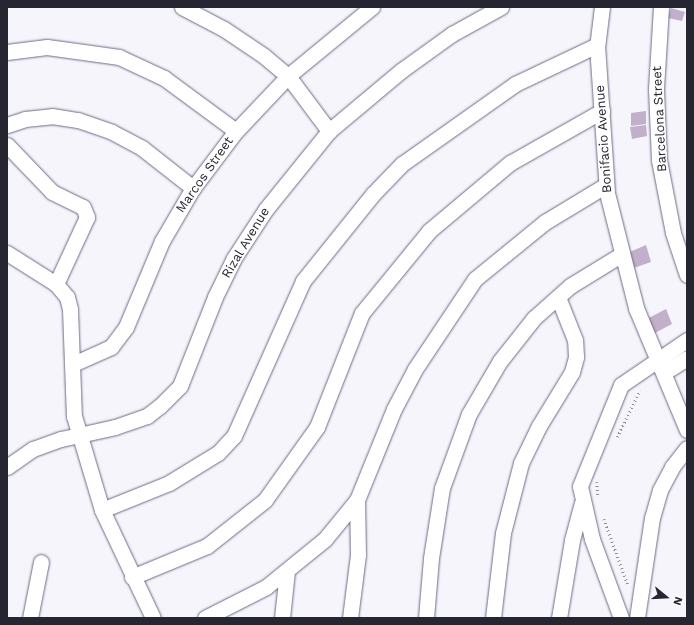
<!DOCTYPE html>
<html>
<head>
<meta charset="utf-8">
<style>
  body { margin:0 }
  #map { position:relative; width:694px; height:625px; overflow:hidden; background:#f5f5fb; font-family:"Work Sans",sans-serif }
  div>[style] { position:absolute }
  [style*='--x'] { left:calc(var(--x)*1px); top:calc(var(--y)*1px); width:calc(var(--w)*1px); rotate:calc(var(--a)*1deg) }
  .building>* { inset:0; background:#c2b0cb }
  .path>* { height:2.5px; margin-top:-1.25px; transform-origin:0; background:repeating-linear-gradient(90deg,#8e8e97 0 1px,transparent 0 4px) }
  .roads { filter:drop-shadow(0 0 1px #6c6a86) drop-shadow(0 0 1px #6c6a86) }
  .minor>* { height:15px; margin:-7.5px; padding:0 7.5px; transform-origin:7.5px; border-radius:7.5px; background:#fff }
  span { translate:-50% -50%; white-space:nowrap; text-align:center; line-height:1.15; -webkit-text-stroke:3px #fff; paint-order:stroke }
  .street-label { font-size:13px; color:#262632 }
  .frame { position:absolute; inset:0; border:8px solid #262632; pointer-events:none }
  .north { position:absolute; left:646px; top:577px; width:40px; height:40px; -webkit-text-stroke:3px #fff; paint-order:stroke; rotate:108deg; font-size:11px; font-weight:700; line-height:16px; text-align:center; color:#262632 }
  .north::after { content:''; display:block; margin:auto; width:14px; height:18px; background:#262632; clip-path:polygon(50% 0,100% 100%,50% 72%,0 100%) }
</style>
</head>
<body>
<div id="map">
  <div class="building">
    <div style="clip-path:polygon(671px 8px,685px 12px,682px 21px,668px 18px)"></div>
    <div style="clip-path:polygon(646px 111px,646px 124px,631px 126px,631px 113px)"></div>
    <div style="clip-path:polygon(646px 125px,647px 136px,632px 139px,630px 127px)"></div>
    <div style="clip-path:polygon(646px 245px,651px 262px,628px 270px,625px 254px)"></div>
    <div style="clip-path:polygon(666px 309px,672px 324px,651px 335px,645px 320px)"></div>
  </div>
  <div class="path">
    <div style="--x:617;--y:437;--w:52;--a:-63.9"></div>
    <div style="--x:597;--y:482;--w:15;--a:86"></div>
    <div style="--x:604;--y:519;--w:70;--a:70"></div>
  </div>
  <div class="roads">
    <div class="minor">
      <div style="--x:182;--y:7;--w:47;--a:27.6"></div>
      <div style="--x:224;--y:29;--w:48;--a:34"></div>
      <div style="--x:264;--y:56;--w:31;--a:40"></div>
      <div style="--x:288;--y:76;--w:69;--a:53.3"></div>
      <div style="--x:602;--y:7;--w:38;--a:97"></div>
      <div style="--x:597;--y:45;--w:148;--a:86.1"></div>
      <div style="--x:607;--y:193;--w:119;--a:75.8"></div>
      <div style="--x:636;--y:308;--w:132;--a:67.3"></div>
      <div style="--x:661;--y:7;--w:82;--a:93.5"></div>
      <div style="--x:656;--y:89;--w:71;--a:87.6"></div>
      <div style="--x:659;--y:160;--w:74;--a:79.1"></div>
      <div style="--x:673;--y:233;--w:44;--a:71.6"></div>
      <div style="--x:7;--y:52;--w:40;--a:-7.1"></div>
      <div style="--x:47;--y:47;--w:73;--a:7.9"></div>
      <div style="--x:119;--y:57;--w:50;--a:25"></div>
      <div style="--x:164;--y:78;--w:89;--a:36.4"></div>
      <div style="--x:7;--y:125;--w:19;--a:-18"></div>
      <div style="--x:25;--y:119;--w:27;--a:-6"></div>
      <div style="--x:52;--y:116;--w:26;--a:9"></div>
      <div style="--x:78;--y:120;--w:36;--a:19"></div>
      <div style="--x:112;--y:132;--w:34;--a:28"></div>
      <div style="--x:142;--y:148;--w:65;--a:38.1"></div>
      <div style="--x:7;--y:145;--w:65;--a:46.2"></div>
      <div style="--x:52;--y:192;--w:34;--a:26"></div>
      <div style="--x:83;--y:207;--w:11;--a:68"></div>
      <div style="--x:87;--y:217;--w:74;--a:114.8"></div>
      <div style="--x:7;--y:253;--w:58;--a:32.3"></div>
      <div style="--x:56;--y:284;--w:17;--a:50"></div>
      <div style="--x:67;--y:297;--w:12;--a:76"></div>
      <div style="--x:70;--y:309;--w:107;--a:87.9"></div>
      <div style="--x:74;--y:416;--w:98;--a:73.4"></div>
      <div style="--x:102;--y:510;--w:119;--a:64.7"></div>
      <div style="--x:73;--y:364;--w:42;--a:-24.1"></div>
      <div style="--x:111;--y:347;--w:25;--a:-53"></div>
      <div style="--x:126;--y:327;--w:93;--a:-67.3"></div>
      <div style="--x:162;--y:241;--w:61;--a:-59.7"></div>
      <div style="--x:193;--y:188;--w:71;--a:-53"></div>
      <div style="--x:236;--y:131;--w:76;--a:-46.6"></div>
      <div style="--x:288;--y:76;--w:109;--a:-39.4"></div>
      <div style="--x:665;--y:372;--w:26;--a:-32"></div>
      <div style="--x:7;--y:467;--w:32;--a:-35"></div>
      <div style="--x:33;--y:449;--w:30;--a:-20"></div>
      <div style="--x:61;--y:439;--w:55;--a:-12.5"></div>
      <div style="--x:115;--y:427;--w:34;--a:-19"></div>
      <div style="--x:147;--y:416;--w:16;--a:-38"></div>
      <div style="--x:160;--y:406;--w:28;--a:-45"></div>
      <div style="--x:180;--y:386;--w:96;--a:-68.5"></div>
      <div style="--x:215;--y:297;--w:43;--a:-64"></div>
      <div style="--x:234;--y:258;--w:59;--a:-56.9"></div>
      <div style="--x:266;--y:209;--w:100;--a:-51.1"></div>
      <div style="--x:329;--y:131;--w:95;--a:-39.9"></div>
      <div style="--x:402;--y:70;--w:62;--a:-35.8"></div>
      <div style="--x:452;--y:34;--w:56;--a:-28.9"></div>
      <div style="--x:102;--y:510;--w:72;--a:-21.9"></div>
      <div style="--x:169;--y:483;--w:57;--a:-31.5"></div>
      <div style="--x:218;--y:453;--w:23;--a:-47"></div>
      <div style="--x:234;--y:436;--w:170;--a:-66"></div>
      <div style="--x:303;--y:281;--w:112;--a:-51.2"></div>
      <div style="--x:373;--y:194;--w:42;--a:-46"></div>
      <div style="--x:402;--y:164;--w:138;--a:-35.3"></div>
      <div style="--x:515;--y:84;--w:91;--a:-25.4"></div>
      <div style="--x:132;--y:577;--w:81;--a:-22.5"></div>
      <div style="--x:207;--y:546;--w:74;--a:-38.4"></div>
      <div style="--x:265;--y:500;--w:90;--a:-54.5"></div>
      <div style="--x:317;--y:427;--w:123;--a:-68.5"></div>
      <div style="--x:362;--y:313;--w:106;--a:-50.7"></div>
      <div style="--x:429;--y:231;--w:106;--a:-40"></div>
      <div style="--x:510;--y:163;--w:106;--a:-29.5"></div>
      <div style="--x:30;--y:618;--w:57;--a:-78.9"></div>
      <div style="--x:205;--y:618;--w:68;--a:-26.9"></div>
      <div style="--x:266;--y:587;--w:76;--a:-39.1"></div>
      <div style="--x:325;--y:539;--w:50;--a:-50.6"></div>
      <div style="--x:357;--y:500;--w:98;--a:-67.9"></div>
      <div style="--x:394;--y:409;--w:45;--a:-62.3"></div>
      <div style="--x:415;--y:369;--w:108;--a:-56.3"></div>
      <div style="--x:475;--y:279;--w:90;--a:-39.2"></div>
      <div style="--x:545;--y:222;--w:71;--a:-31.2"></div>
      <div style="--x:282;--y:618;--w:47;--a:-83.9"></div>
      <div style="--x:350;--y:618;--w:64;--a:-82.8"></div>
      <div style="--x:358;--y:555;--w:55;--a:-91"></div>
      <div style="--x:426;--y:618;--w:60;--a:-85.2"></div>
      <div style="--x:431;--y:558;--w:71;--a:-81.1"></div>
      <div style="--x:442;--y:488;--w:79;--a:-70"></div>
      <div style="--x:469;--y:414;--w:61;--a:-59.7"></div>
      <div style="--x:500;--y:361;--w:55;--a:-51.7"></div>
      <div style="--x:534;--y:318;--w:48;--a:-41.6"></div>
      <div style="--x:570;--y:286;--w:61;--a:-31.6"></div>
      <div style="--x:493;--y:618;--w:86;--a:-83.3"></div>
      <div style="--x:503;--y:533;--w:72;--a:-75.6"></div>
      <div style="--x:521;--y:463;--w:41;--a:-64.1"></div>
      <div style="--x:539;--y:426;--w:63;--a:-58.6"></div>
      <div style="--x:572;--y:372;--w:16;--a:-75"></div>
      <div style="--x:576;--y:357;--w:17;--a:-93"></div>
      <div style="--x:575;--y:340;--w:46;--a:-111.6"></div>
      <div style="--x:559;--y:618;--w:79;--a:-80.5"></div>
      <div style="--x:572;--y:540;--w:38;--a:-75"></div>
      <div style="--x:621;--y:618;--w:84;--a:-110.2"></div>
      <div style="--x:592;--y:539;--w:54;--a:-102.8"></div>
      <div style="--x:580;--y:486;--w:109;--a:-67.9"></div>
      <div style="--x:621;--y:385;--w:80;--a:-34.3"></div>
      <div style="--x:637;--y:618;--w:101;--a:-81.5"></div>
      <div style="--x:652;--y:518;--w:29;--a:-74"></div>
      <div style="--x:660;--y:490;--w:26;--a:-62"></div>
      <div style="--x:672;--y:467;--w:24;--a:-52"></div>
    </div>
  </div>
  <div class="street-label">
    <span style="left:660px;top:119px;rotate:-93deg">Barcelona Street</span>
    <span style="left:604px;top:139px;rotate:-94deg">Bonifacio Avenue</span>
    <span style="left:205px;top:175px;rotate:-55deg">Marcos Street</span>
    <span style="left:246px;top:243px;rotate:-59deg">Rizal Avenue</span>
  </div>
  <div class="frame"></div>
  <div class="north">N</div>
</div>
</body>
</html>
